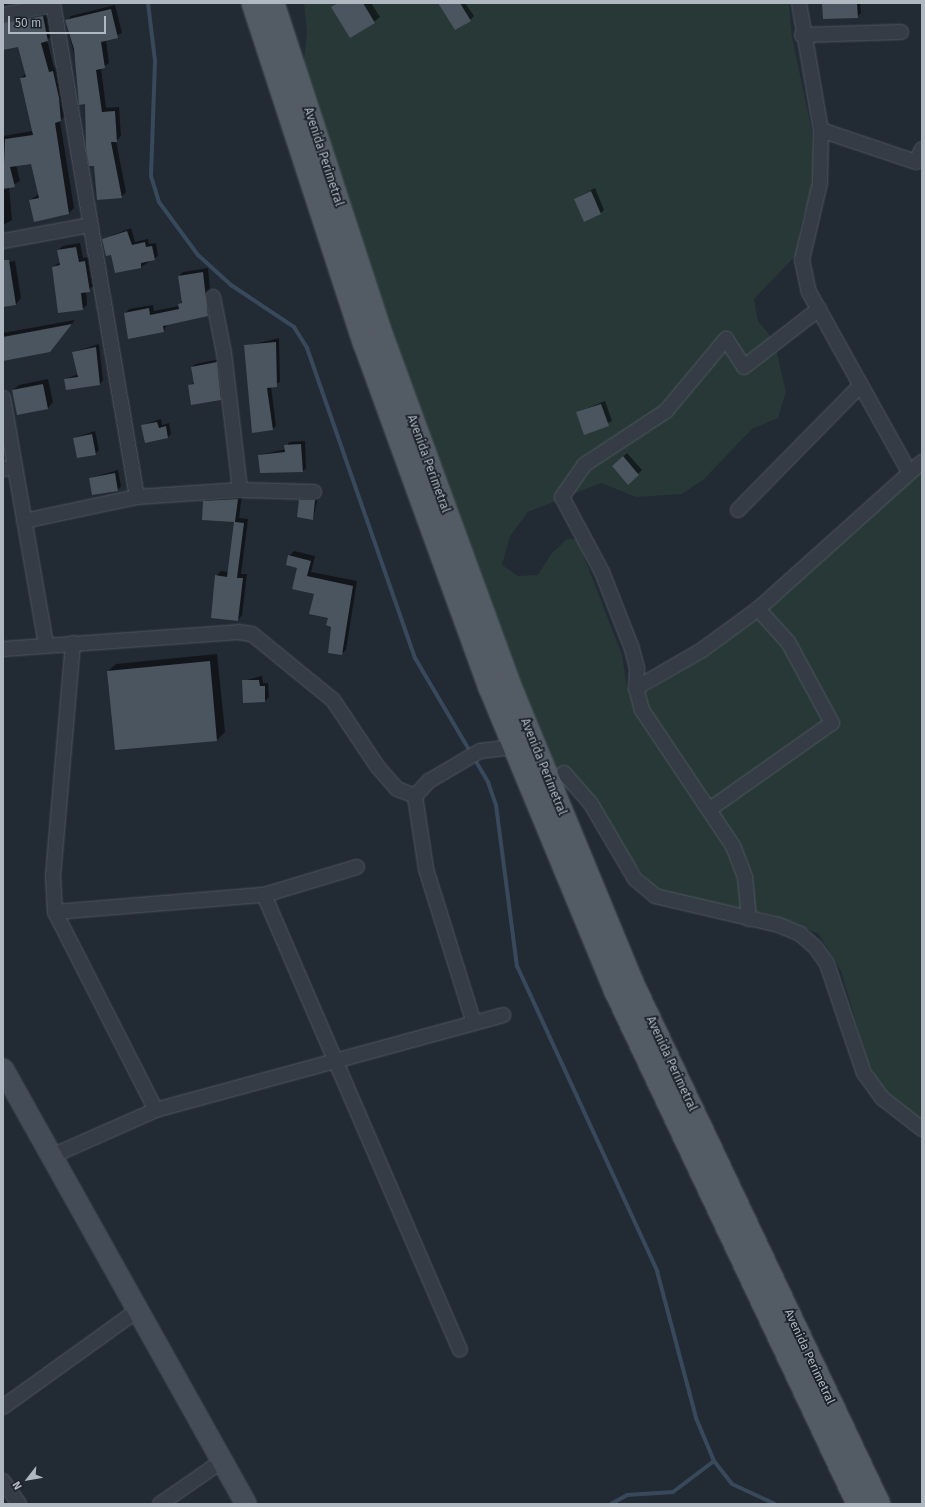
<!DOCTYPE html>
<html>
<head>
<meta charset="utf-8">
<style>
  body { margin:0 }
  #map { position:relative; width:925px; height:1507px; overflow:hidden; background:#222a34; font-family:"Fira Sans",sans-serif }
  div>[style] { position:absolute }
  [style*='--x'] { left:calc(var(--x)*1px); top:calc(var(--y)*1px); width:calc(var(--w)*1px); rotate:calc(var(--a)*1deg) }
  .green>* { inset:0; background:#273837 }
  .shadow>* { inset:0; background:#0007 }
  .stream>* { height:4px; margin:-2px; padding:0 2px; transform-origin:2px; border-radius:2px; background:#39495c }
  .building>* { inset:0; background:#4a555f }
  .roads { filter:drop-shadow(0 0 1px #4f575f) drop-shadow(0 0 1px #4f575f) }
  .street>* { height:14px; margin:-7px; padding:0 7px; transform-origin:7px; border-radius:7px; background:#353c45 }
  .secondary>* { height:20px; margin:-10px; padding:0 10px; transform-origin:10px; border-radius:10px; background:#434c57 }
  .primary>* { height:22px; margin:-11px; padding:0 11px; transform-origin:11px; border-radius:11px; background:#535b65 }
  span { translate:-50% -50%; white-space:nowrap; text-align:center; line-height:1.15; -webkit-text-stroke:3.5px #1a2129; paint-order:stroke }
  .street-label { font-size:12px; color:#afb7c1 }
  .frame { position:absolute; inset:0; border:4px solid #afb7c1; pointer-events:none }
  .north { position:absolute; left:8px; top:1459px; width:40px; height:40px; -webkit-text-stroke:3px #1a2129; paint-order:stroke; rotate:239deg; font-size:11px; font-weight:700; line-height:16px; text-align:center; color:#afb7c1 }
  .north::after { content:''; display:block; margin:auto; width:14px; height:18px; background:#afb7c1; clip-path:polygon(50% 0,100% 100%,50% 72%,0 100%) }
  .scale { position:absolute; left:8px; top:16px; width:98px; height:18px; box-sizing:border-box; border:2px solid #afb7c1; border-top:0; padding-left:5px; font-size:12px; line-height:14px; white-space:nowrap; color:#afb7c1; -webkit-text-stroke:3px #1a2129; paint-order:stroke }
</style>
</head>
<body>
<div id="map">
  <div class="green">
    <div style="clip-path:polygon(304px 3px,789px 3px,792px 37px,812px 132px,814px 183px,801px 223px,797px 254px,754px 299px,758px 321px,774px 340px,786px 392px,778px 418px,752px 429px,704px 479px,682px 494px,636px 497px,601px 483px,528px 512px,510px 536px,502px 565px,518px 576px,538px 575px,551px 554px,567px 539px,577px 539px,622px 655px,627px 687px,646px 692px,705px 657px,759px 618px,922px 471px,922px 1122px,881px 1087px,868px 1062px,841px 971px,819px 934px,773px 915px,671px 896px,652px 885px,577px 793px,548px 777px,534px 755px,303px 67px,307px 32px)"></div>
  </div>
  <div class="shadow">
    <div style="clip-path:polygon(3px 3px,15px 3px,3px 5px)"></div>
    <div style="clip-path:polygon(337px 3px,371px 3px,380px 17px,374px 22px,333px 7px)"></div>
    <div style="clip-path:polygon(443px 3px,465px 3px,474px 16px,470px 20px)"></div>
    <div style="clip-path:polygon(823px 3px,860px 3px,861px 13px,857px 17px)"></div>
    <div style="clip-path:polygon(115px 5px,122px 33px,106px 40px,109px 63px,101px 68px,106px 108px,119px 107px,121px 136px,116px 141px,126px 192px,121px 197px,86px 103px,66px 21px,71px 16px)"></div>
    <div style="clip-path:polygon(48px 11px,53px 35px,47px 40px,54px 68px,58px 67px,66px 115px,60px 121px,74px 208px,69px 213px,35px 220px,30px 200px,39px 194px,32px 163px,16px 165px,20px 181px,9px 187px,12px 220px,3px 225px,3px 136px,33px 131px,21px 78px,26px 73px,18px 46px,3px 49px,3px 14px)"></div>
    <div style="clip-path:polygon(595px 188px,604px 210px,601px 213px,575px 199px)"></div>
    <div style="clip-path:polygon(131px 228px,135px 242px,148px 239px,149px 244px,156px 243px,158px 256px,141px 267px,112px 254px,103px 239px)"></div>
    <div style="clip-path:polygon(80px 243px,83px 258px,89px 257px,94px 286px,86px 291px,87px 305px,82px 309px,53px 267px,60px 262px,58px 250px,63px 246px)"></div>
    <div style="clip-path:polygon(15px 261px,21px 298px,16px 304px,3px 306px,3px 263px)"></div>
    <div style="clip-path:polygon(208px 268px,212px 311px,208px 315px,167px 324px,164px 331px,125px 314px,129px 309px,153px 305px,154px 311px,179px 306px,182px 301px,179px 276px,183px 272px)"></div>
    <div style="clip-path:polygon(75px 320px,55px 345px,3px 359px,3px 333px)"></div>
    <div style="clip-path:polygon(279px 338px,280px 382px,271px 386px,276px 426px,272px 429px,245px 346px)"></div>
    <div style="clip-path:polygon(99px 344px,103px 380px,100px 384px,66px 379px,78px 374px,73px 352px)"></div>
    <div style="clip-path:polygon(220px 359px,224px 396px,220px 399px,190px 386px,195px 382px,192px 367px,196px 364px)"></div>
    <div style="clip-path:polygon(48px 379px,53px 402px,48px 408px,13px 390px,19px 385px)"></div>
    <div style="clip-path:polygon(605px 401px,612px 421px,585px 433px,578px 412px)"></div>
    <div style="clip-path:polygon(161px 419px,162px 425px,169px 423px,171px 434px,168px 437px,143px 425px)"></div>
    <div style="clip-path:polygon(95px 431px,99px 450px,95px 454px,74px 438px)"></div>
    <div style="clip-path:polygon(305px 441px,306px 468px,303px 471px,259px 455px,286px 449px,289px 442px)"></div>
    <div style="clip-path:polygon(627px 453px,642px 470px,628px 484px,616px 463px)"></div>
    <div style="clip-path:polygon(118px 470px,121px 486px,118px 490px,90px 478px)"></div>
    <div style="clip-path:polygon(242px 495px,239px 518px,248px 519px,241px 574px,247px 574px,242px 615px,238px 620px,216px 576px,221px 571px,228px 572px,235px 522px,204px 501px,209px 497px)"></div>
    <div style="clip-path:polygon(303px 497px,318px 497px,313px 519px,300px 501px)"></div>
    <div style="clip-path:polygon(294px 551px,315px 556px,311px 572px,357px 581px,346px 650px,341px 654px,329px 618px,289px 556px)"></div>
    <div style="clip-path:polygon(217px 654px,225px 732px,217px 740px,116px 749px,108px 671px,116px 664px)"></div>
    <div style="clip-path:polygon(262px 676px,263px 683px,268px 683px,269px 697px,265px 701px,244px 702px,243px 681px)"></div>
  </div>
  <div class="stream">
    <div style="--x:148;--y:3;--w:58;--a:83.1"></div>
    <div style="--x:155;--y:61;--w:115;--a:92"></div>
    <div style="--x:151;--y:176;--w:27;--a:73"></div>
    <div style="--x:159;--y:202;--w:66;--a:53.7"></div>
    <div style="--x:198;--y:255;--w:45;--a:42.3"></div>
    <div style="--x:231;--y:285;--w:76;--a:33.7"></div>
    <div style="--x:294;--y:327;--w:25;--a:58"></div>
    <div style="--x:307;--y:348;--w:328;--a:70.8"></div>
    <div style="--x:415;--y:658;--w:144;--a:59.5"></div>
    <div style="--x:488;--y:782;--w:24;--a:71"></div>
    <div style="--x:496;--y:805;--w:162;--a:82.6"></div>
    <div style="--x:517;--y:966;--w:336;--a:65.3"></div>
    <div style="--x:657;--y:1271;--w:152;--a:75.1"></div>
    <div style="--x:696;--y:1418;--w:47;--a:67.3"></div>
    <div style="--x:714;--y:1461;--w:29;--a:52"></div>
    <div style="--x:732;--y:1484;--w:47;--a:24.9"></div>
    <div style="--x:611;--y:1504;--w:18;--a:-29"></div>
    <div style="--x:627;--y:1495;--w:46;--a:-3.7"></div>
    <div style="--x:673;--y:1492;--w:51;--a:-37.1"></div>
  </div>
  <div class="building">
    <div style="clip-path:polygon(338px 3px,363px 3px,375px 23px,350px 38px,331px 7px)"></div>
    <div style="clip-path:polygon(438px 3px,460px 3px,471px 21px,455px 30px)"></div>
    <div style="clip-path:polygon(822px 3px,857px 3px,858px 18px,823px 19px)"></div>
    <div style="clip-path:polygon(111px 9px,118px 38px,101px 42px,105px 68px,96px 70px,102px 112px,115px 111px,117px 142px,111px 142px,122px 198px,97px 200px,94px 166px,89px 166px,86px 148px,85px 104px,79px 105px,74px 49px,65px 20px)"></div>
    <div style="clip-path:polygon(43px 16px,48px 41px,41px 43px,49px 72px,53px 71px,59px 98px,61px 121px,55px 123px,69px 214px,34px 222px,29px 200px,39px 198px,31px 164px,10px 167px,15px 187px,3px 189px,5px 139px,33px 135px,20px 78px,26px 77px,18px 47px,3px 50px,3px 23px)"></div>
    <div style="clip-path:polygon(591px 191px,601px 214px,584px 222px,574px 199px)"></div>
    <div style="clip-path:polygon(127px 231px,132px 245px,145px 242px,146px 247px,152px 246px,155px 260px,141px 263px,141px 268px,115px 273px,111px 255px,106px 256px,102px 239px)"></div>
    <div style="clip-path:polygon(76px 247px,79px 262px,85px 261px,90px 292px,81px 293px,83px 310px,58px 313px,52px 267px,60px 265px,57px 250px)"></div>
    <div style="clip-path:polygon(3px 260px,9px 260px,16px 305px,3px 307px)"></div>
    <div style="clip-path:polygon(203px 272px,208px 316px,163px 326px,164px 332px,128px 339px,124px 313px,149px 308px,150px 315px,179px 309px,178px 304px,182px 303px,178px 276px)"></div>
    <div style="clip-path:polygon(72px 324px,50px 352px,3px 361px,3px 337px)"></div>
    <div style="clip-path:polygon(276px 342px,277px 387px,267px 388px,273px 430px,252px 433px,244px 345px)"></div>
    <div style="clip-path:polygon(96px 347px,100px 385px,66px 390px,64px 379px,78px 377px,72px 352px)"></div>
    <div style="clip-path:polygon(217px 362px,221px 400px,191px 405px,188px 385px,194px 384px,191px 367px)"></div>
    <div style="clip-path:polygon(43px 384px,48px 409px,17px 415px,12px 390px)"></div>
    <div style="clip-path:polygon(601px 404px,609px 426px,584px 435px,576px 412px)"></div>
    <div style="clip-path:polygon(157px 422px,159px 428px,166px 426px,168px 438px,145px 443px,141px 425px)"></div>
    <div style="clip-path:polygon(92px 434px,96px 455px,77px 458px,73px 438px)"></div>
    <div style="clip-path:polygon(301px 444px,303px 472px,260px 473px,258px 455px,285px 452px,284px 445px)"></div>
    <div style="clip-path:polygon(623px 456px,639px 475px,628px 485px,612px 466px)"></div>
    <div style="clip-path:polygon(115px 473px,118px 491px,92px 495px,89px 478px)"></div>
    <div style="clip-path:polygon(238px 499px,235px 522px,244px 523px,237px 578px,243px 578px,238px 621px,211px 618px,215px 575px,227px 577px,234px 522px,202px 520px,203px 501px)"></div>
    <div style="clip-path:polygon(299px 500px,315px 500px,313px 520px,297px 517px)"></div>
    <div style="clip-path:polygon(288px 555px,311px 561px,307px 576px,353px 586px,342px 655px,328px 653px,331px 627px,326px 625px,328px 618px,309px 614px,314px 594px,292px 589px,297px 568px,286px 565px)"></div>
    <div style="clip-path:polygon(210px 661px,217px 741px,115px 750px,107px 671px)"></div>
    <div style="clip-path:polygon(242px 680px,259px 680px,260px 686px,265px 686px,265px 702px,243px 703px)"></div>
  </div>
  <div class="roads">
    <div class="street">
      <div style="--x:53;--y:3;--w:501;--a:80.35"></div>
      <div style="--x:799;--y:3;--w:129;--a:80.2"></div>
      <div style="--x:821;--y:130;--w:53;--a:91.1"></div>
      <div style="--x:820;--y:183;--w:79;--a:103.2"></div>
      <div style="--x:802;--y:260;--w:33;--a:78"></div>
      <div style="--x:809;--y:292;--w:206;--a:60.9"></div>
      <div style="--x:3;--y:15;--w:51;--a:-11.3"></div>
      <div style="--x:802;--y:35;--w:99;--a:-1.7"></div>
      <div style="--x:821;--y:130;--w:100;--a:18.6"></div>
      <div style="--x:916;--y:162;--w:14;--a:-65"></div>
      <div style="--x:3;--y:241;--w:88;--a:-10.4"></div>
      <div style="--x:213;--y:297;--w:57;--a:78.9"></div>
      <div style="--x:224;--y:353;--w:138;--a:83.3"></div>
      <div style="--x:3;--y:398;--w:251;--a:80.1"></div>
      <div style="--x:3;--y:469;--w:12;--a:-9"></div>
      <div style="--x:738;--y:510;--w:175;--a:-45.5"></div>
      <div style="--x:24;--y:521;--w:116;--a:-12"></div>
      <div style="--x:137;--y:497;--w:103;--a:-3.9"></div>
      <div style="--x:240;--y:490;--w:74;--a:1.5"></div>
      <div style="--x:73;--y:643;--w:233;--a:94.9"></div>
      <div style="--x:53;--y:875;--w:37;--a:87"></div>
      <div style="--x:55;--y:912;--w:222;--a:63"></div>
      <div style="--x:3;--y:649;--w:236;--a:-4.1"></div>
      <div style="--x:238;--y:632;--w:14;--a:8"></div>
      <div style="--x:252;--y:634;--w:104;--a:39.2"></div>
      <div style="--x:333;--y:700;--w:79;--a:56.3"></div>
      <div style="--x:377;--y:766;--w:30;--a:49"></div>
      <div style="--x:397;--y:789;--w:19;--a:21"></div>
      <div style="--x:415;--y:796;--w:21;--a:-47"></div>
      <div style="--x:429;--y:781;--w:59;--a:-30.5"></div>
      <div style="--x:480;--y:751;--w:23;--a:-7"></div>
      <div style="--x:636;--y:688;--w:76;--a:-29.9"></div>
      <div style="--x:702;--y:650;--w:69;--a:-36.2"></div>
      <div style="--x:758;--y:609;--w:220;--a:-41.9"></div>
      <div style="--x:564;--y:773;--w:41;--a:48.9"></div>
      <div style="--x:591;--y:804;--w:87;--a:59.6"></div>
      <div style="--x:635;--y:879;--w:26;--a:40"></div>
      <div style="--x:655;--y:896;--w:127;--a:13.2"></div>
      <div style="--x:779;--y:925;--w:23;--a:23"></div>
      <div style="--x:800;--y:934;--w:21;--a:41"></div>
      <div style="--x:816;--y:948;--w:19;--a:55"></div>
      <div style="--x:827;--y:964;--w:115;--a:71.3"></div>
      <div style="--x:864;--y:1073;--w:31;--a:54"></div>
      <div style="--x:882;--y:1098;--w:51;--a:37.8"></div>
      <div style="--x:415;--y:796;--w:74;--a:81.4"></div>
      <div style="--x:426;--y:869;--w:161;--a:72.7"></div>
      <div style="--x:710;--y:809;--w:149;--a:-35.2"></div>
      <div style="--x:832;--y:723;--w:92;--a:-118.5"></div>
      <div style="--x:788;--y:642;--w:45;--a:-132.3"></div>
      <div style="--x:264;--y:895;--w:495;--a:66.7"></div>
      <div style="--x:55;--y:912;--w:210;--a:-4.7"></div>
      <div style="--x:264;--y:895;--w:97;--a:-16.8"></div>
      <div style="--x:749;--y:919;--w:42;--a:-95.4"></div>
      <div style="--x:745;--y:877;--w:33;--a:-111"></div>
      <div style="--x:733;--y:846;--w:164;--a:-123.8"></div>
      <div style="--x:642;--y:710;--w:23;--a:-105"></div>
      <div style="--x:636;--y:688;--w:20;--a:-87"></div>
      <div style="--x:637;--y:668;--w:23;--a:-105"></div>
      <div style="--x:631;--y:646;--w:79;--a:-111.4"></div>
      <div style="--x:602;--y:572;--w:85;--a:-118.1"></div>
      <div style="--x:562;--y:497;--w:39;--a:-55"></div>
      <div style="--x:584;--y:465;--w:98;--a:-33.4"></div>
      <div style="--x:666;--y:411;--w:94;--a:-50.2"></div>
      <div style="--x:726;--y:339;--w:33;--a:57"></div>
      <div style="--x:744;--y:367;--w:95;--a:-37.7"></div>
      <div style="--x:52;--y:1156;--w:114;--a:-23.9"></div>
      <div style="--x:156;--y:1110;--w:360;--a:-15.3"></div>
      <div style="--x:3;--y:1407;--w:166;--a:-35.7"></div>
      <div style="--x:3;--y:1481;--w:28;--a:55"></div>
      <div style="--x:160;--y:1504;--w:75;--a:-34.7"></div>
    </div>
    <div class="secondary">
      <div style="--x:3;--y:1069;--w:498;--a:60.8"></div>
    </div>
    <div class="primary">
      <div style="--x:253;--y:3;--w:357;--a:71.9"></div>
      <div style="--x:364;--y:342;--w:368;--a:70"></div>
      <div style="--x:490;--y:688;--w:327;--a:67.5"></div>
      <div style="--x:615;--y:990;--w:569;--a:64.7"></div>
      <div style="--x:273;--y:3;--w:350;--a:71.9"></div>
      <div style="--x:382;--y:336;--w:367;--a:69.9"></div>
      <div style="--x:508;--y:681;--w:326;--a:67.6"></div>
      <div style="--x:632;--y:982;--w:577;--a:64.68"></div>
    </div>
  </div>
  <div class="street-label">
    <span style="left:323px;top:157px;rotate:72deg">Avenida Perimetral</span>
    <span style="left:428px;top:464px;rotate:70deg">Avenida Perimetral</span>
    <span style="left:543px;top:767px;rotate:68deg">Avenida Perimetral</span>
    <span style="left:671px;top:1064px;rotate:65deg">Avenida Perimetral</span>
    <span style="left:809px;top:1357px;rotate:65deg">Avenida Perimetral</span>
  </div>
  <div class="frame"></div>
  <div class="north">N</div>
  <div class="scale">50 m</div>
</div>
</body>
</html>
